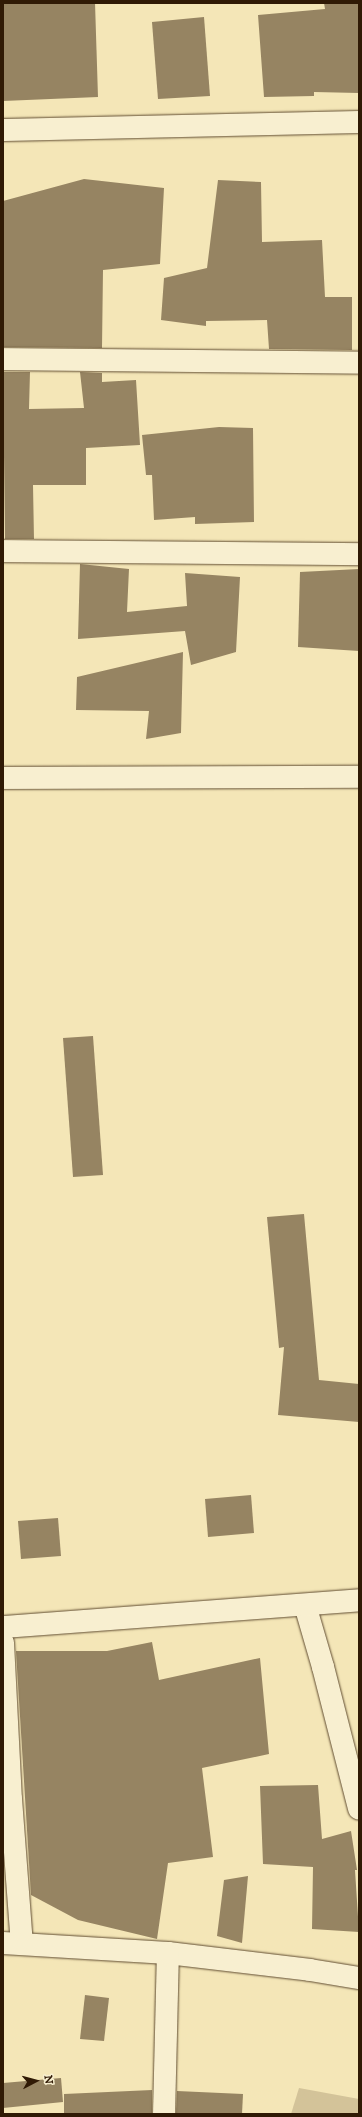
<!DOCTYPE html>
<html>
<head>
<meta charset="utf-8">
<style>
  body { margin:0 }
  #map { position:relative; width:362px; height:2117px; overflow:hidden; background:#f4e6b7; font-family:"IM FELL DW Pica",serif }
  div>[style] { position:absolute }
  [style*='--x'] { left:calc(var(--x)*1px); top:calc(var(--y)*1px); width:calc(var(--w)*1px); rotate:calc(var(--a)*1deg) }
  .green>* { inset:0; background:#d3c399 }
  .building>* { inset:0; background:#968462 }
  .roads { filter:drop-shadow(0 0 1px #614d32) drop-shadow(0 0 1px #614d32) }
  .minor>* { height:22px; margin:-11px; padding:0 11px; transform-origin:11px; border-radius:11px; background:#f8efd0 }
  span { translate:-50% -50%; white-space:nowrap; text-align:center; line-height:1.15; -webkit-text-stroke:3.5px #f8efd0; paint-order:stroke }
  .frame { position:absolute; inset:0; border:4px solid #301a05; pointer-events:none }
  .north { position:absolute; left:16px; top:2061px; width:40px; height:40px; -webkit-text-stroke:3px #f8efd0; paint-order:stroke; rotate:84deg; font-size:11px; font-weight:700; line-height:16px; text-align:center; color:#301a05 }
  .north::after { content:''; display:block; margin:auto; width:14px; height:18px; background:#301a05; clip-path:polygon(50% 0,100% 100%,50% 72%,0 100%) }
</style>
</head>
<body>
<div id="map">
  <div class="green">
    <div style="clip-path:polygon(299px 2088px,359px 2099px,359px 2114px,291px 2114px)"></div>
  </div>
  <div class="building">
    <div style="clip-path:polygon(3px 3px,95px 3px,98px 97px,3px 101px)"></div>
    <div style="clip-path:polygon(324px 3px,359px 3px,359px 93px,314px 92px,314px 96px,264px 97px,258px 15px,325px 9px)"></div>
    <div style="clip-path:polygon(204px 17px,210px 96px,158px 99px,152px 22px)"></div>
    <div style="clip-path:polygon(84px 179px,164px 188px,160px 264px,103px 270px,102px 348px,3px 347px,3px 201px)"></div>
    <div style="clip-path:polygon(218px 180px,261px 182px,262px 242px,322px 240px,325px 297px,352px 297px,352px 350px,269px 349px,267px 320px,206px 321px,206px 326px,161px 320px,164px 278px,207px 268px)"></div>
    <div style="clip-path:polygon(3px 372px,30px 372px,29px 409px,84px 408px,80px 372px,102px 373px,102px 382px,136px 380px,140px 445px,86px 448px,86px 485px,33px 485px,34px 539px,5px 539px)"></div>
    <div style="clip-path:polygon(219px 427px,253px 428px,254px 522px,195px 524px,195px 517px,154px 520px,152px 475px,146px 475px,142px 435px)"></div>
    <div style="clip-path:polygon(80px 564px,129px 569px,127px 612px,187px 606px,185px 573px,240px 577px,236px 652px,191px 665px,185px 631px,78px 639px)"></div>
    <div style="clip-path:polygon(359px 569px,359px 651px,298px 647px,300px 572px)"></div>
    <div style="clip-path:polygon(183px 652px,181px 733px,146px 739px,149px 711px,76px 710px,77px 677px)"></div>
    <div style="clip-path:polygon(93px 1036px,103px 1175px,73px 1177px,63px 1038px)"></div>
    <div style="clip-path:polygon(304px 1214px,319px 1380px,359px 1384px,359px 1422px,278px 1415px,284px 1347px,279px 1348px,267px 1217px)"></div>
    <div style="clip-path:polygon(251px 1495px,254px 1533px,208px 1537px,205px 1499px)"></div>
    <div style="clip-path:polygon(58px 1518px,61px 1556px,21px 1559px,18px 1521px)"></div>
    <div style="clip-path:polygon(152px 1642px,159px 1680px,260px 1658px,269px 1754px,202px 1768px,213px 1857px,168px 1863px,157px 1939px,78px 1920px,31px 1895px,16px 1651px,107px 1651px)"></div>
    <div style="clip-path:polygon(318px 1785px,322px 1839px,351px 1831px,357px 1870px,355px 1870px,359px 1932px,312px 1929px,313px 1867px,263px 1864px,260px 1786px)"></div>
    <div style="clip-path:polygon(248px 1876px,242px 1943px,217px 1936px,224px 1880px)"></div>
    <div style="clip-path:polygon(85px 1995px,109px 1998px,104px 2041px,80px 2039px)"></div>
    <div style="clip-path:polygon(61px 2078px,63px 2102px,3px 2108px,3px 2083px)"></div>
    <div style="clip-path:polygon(152px 2090px,152px 2114px,64px 2114px,64px 2094px)"></div>
    <div style="clip-path:polygon(177px 2091px,243px 2094px,242px 2114px,176px 2114px)"></div>
  </div>
  <div class="roads">
    <div class="minor">
      <div style="--x:3;--y:130;--w:356;--a:-1.3"></div>
      <div style="--x:3;--y:359;--w:356;--a:0.6"></div>
      <div style="--x:3;--y:551;--w:356;--a:0.5"></div>
      <div style="--x:3;--y:778;--w:356;--a:-0.2"></div>
      <div style="--x:305;--y:1605;--w:65;--a:73.8"></div>
      <div style="--x:323;--y:1667;--w:146;--a:75.7"></div>
      <div style="--x:3;--y:1627;--w:357;--a:-4.3"></div>
      <div style="--x:3;--y:1643;--w:156;--a:87.1"></div>
      <div style="--x:11;--y:1799;--w:145;--a:85.7"></div>
      <div style="--x:3;--y:1943;--w:165;--a:3.5"></div>
      <div style="--x:168;--y:1953;--w:143;--a:6.8"></div>
      <div style="--x:310;--y:1970;--w:50;--a:9.3"></div>
      <div style="--x:164;--y:2114;--w:161;--a:-88.6"></div>
    </div>
  </div>
  <div class="frame"></div>
  <div class="north">N</div>
</div>
</body>
</html>
